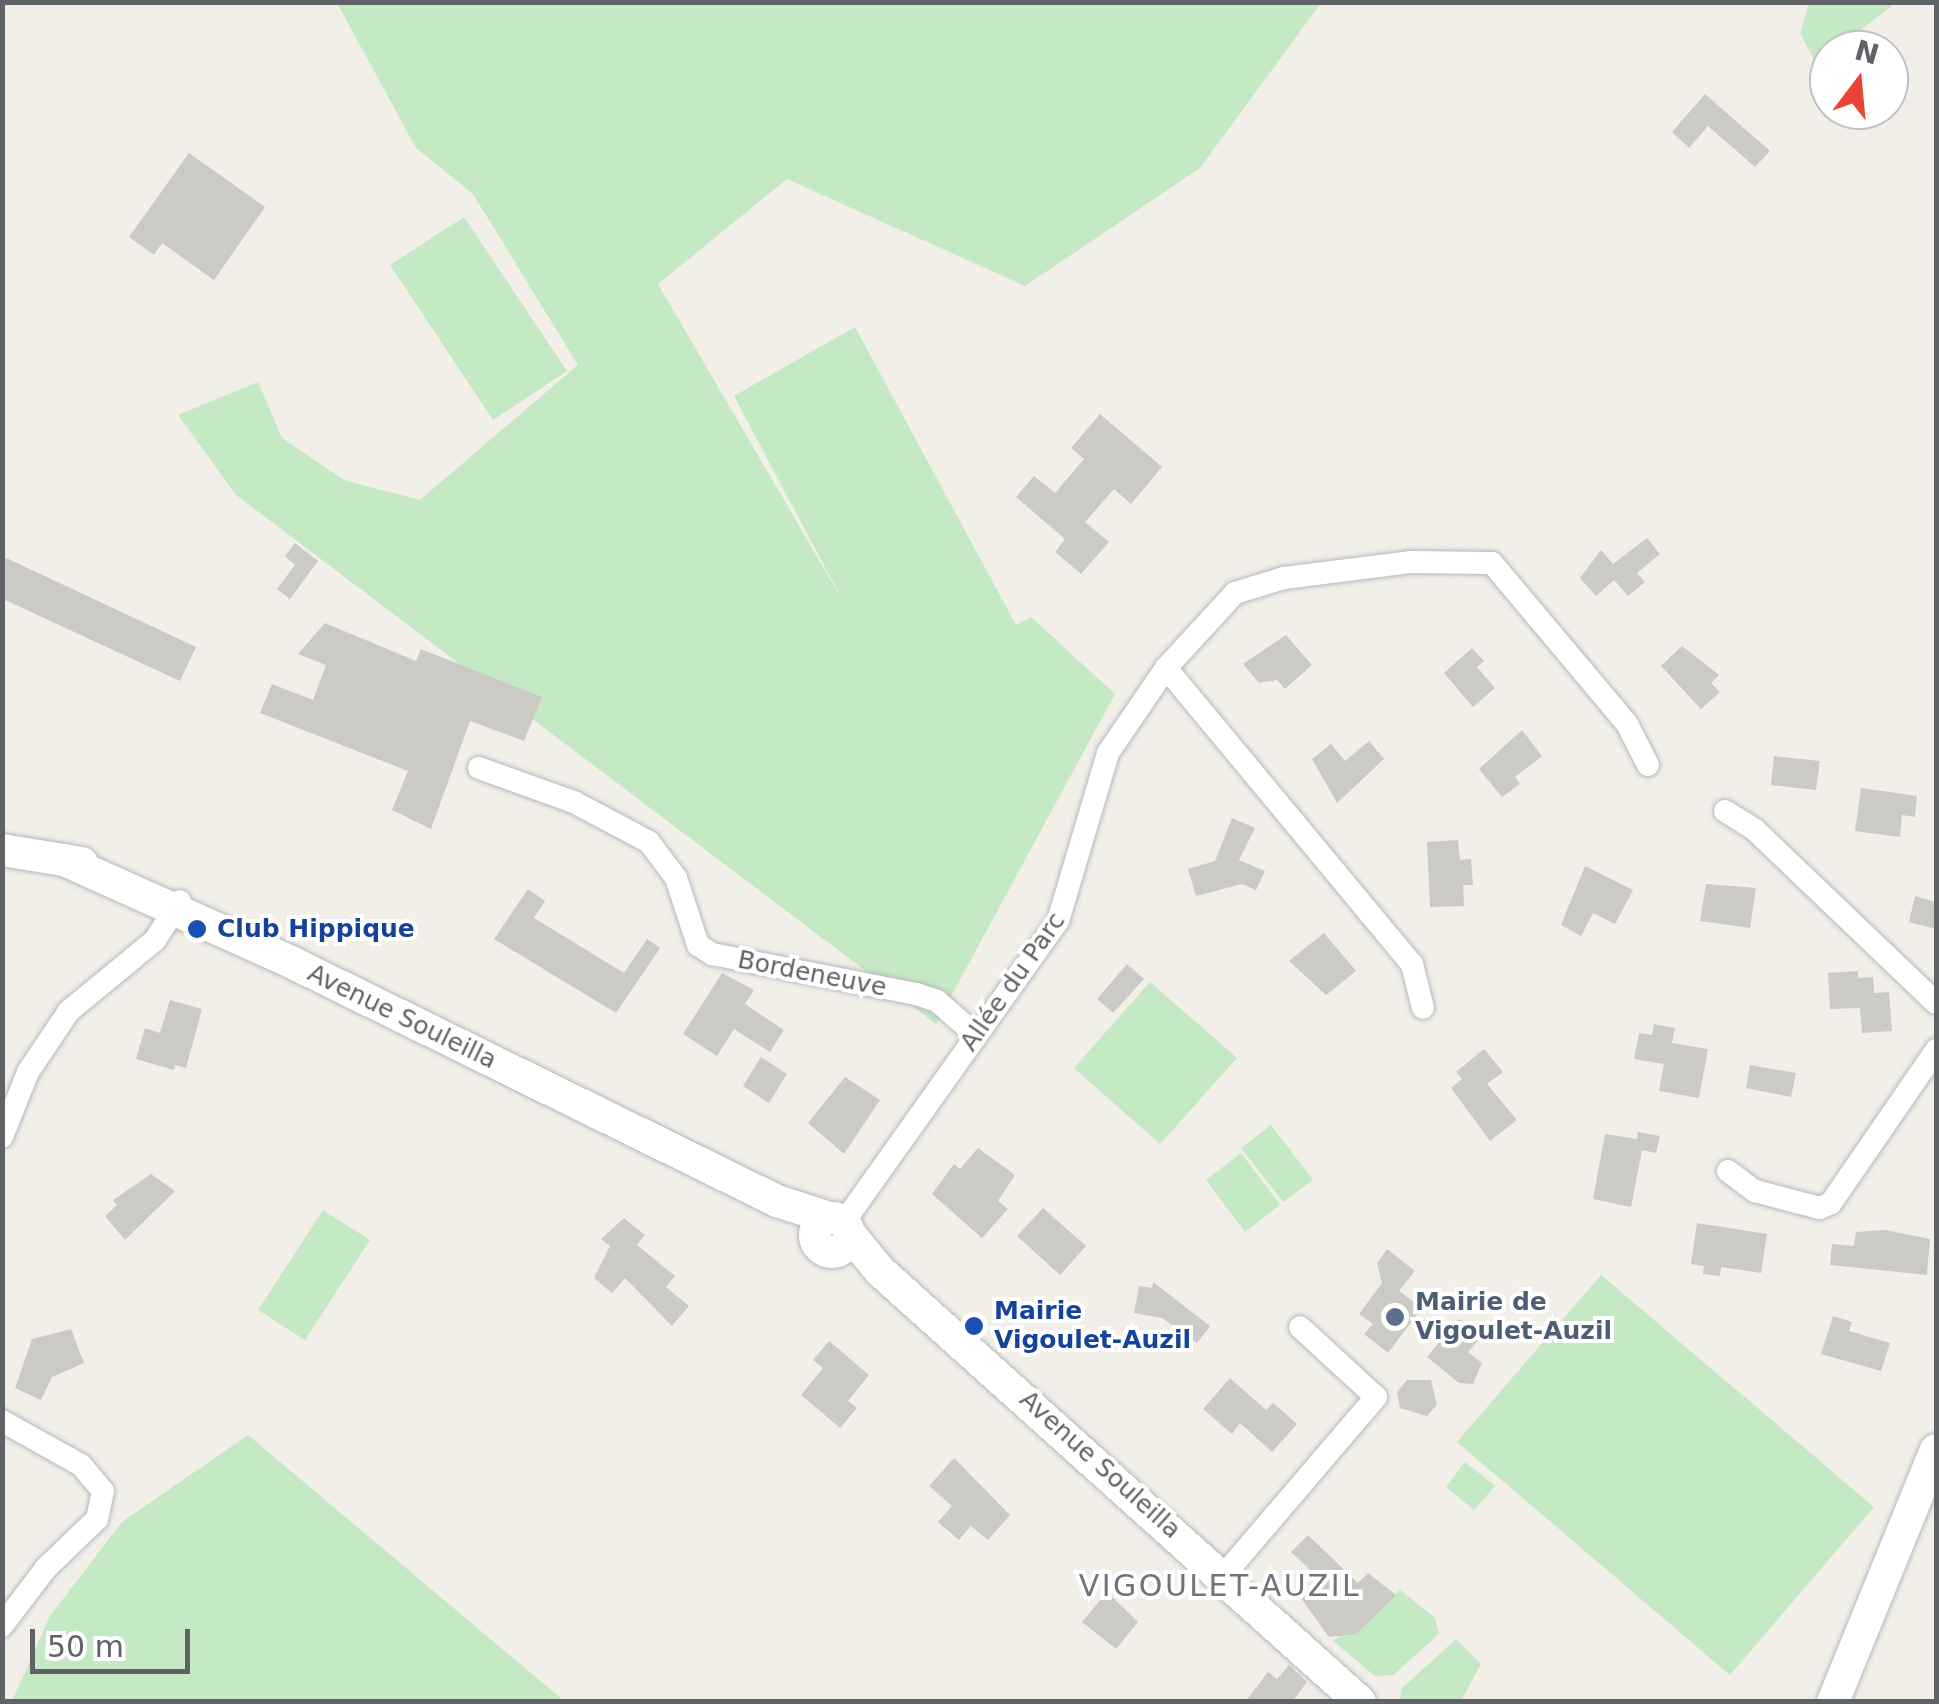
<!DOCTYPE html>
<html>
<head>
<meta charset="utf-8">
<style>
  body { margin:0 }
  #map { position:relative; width:1939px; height:1704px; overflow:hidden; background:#f1efe8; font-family:"DejaVu Sans",sans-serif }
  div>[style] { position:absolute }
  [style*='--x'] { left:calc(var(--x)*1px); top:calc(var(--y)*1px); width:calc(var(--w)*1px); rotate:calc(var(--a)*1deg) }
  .green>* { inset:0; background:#c5e8c5 }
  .building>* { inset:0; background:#cccac5 }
  .roads { filter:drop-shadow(0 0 2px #b5b8bc) drop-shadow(0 0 2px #b5b8bc) }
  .street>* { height:22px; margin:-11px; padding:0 11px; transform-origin:11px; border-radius:11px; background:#fff }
  .secondary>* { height:32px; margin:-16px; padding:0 16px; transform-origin:16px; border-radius:16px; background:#fff }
  .secondary>.ring { margin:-16px; padding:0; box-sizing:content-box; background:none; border:32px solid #fff; border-radius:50% }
  .dots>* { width:28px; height:28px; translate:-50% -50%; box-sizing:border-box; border:5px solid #fff; border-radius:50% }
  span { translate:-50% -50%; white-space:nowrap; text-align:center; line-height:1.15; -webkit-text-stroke:8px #fff; paint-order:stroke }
  .transit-label { font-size:25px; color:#164399; font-weight:700 }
  .left { translate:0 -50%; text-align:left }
  .street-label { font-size:25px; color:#5f6368 }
  .service-label { font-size:25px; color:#4e5e75; font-weight:700 }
  .quarter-label { font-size:30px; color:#70757a; letter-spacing:2.5px }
  .frame { position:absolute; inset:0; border:5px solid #5f6368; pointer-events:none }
  .north { position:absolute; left:1809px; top:30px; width:100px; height:100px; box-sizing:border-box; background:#fff; border:2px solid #bfc1c3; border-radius:50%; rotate:16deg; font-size:28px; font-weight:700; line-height:40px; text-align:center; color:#5f6368 }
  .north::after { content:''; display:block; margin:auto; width:35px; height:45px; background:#ea4335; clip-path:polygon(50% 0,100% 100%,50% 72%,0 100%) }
  .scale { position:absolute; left:30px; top:1629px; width:160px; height:45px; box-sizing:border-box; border:5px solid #5f6368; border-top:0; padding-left:12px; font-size:30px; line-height:35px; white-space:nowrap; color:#5f6368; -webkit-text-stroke:8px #fff; paint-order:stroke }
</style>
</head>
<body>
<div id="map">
  <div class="green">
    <div style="clip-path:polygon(337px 3px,1321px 3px,1200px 168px,1025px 286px,787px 179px,658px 284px,844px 603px,734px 396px,855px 327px,1016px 625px,1031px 617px,1115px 694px,936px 1024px,236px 495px,178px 415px,258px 382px,282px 438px,344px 480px,420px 500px,578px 365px,473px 194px,416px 148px)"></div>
    <div style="clip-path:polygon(1809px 3px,1895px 3px,1817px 65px,1800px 33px)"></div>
    <div style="clip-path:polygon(464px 217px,567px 371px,493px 420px,390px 265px)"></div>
    <div style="clip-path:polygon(1150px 982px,1237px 1058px,1160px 1144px,1074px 1068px)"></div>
    <div style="clip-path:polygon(1271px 1125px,1313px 1180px,1283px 1202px,1241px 1148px)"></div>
    <div style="clip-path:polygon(1241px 1153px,1280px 1205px,1245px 1232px,1206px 1180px)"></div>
    <div style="clip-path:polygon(323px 1210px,370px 1240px,305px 1340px,258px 1310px)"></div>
    <div style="clip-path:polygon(1601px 1275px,1874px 1507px,1730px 1675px,1457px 1442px)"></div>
    <div style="clip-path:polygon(248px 1435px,564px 1701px,12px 1701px,50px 1616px,122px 1522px)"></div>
    <div style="clip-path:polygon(1465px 1462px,1495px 1486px,1474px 1510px,1446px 1487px)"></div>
    <div style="clip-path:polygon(1400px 1590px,1435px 1618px,1439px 1634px,1393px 1675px,1375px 1676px,1333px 1641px)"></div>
    <div style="clip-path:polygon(1456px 1639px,1481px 1664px,1461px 1701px,1400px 1701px,1401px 1689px)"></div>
  </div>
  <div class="building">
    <div style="clip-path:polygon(1705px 94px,1770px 151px,1755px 167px,1708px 126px,1689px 148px,1672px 132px)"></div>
    <div style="clip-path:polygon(189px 153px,265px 207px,214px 280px,162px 243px,154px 255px,129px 237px)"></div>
    <div style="clip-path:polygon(1100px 414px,1162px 467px,1131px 504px,1114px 489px,1085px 522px,1109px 542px,1081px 574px,1055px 552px,1065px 539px,1016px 497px,1034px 476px,1055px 493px,1084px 459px,1071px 448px)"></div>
    <div style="clip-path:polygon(1647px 538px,1660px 554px,1637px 573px,1645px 582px,1628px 596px,1614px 580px,1596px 596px,1580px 578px,1601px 550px,1613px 564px)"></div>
    <div style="clip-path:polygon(295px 543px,318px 561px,290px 599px,277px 589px,295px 565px,285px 556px)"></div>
    <div style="clip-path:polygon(2px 556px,196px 647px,180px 681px,3px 599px)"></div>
    <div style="clip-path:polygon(325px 623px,416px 661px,421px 649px,542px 697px,524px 741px,470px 721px,431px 829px,392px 810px,408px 771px,260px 713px,272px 684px,313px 700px,326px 665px,298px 654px)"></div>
    <div style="clip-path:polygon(1286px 635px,1312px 665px,1285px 689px,1277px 680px,1259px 683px,1243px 664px)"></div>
    <div style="clip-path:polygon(1682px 646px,1719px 675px,1711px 683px,1720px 692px,1701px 709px,1661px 666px)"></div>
    <div style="clip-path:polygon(1472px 648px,1484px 661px,1477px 667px,1495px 688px,1473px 707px,1444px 673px)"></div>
    <div style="clip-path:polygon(1522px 730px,1542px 756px,1515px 777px,1520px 784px,1502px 797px,1479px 769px)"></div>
    <div style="clip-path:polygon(1369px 741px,1384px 759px,1337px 803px,1312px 759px,1331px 744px,1345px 761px)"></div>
    <div style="clip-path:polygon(1774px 756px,1820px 761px,1816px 790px,1771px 785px)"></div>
    <div style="clip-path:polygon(1861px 788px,1917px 796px,1915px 817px,1902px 815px,1900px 837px,1855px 831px)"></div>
    <div style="clip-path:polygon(1232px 818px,1255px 828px,1239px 860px,1265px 871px,1256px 890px,1242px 884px,1196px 896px,1188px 869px,1215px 861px)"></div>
    <div style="clip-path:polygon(1458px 840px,1460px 860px,1471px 859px,1473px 885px,1463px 885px,1464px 906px,1430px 907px,1427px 842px)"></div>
    <div style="clip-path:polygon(1585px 866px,1633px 890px,1615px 924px,1593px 913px,1581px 936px,1561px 925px)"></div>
    <div style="clip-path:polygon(1706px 884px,1756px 888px,1750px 928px,1700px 921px)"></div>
    <div style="clip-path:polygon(528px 889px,545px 901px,534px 918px,624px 973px,647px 939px,660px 948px,616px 1013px,494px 939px)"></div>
    <div style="clip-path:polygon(1915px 896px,1936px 902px,1936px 929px,1909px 922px)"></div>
    <div style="clip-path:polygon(1324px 933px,1356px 971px,1326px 995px,1289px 961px)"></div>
    <div style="clip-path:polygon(1127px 964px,1144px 979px,1113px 1013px,1097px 999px)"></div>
    <div style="clip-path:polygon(1858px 971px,1858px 978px,1873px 977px,1874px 993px,1889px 992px,1892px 1031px,1862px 1033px,1860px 1008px,1830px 1009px,1828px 973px)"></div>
    <div style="clip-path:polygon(722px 973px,754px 990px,745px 1004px,784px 1030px,770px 1052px,734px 1029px,717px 1056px,683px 1034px)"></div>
    <div style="clip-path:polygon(170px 1000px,202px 1009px,186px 1068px,175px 1065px,174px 1070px,136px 1059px,145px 1028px,160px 1033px)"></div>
    <div style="clip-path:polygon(1654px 1024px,1675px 1028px,1672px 1043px,1708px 1049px,1699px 1098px,1659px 1091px,1664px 1064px,1634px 1059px,1639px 1033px,1652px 1035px)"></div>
    <div style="clip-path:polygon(1484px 1049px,1503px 1072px,1487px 1084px,1517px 1120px,1490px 1141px,1451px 1088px,1462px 1079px,1456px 1072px)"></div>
    <div style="clip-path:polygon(761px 1057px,787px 1074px,769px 1103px,743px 1086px)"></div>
    <div style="clip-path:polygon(1750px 1065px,1796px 1073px,1791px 1097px,1746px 1088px)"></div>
    <div style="clip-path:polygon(845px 1077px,880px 1100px,844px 1154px,808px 1123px)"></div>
    <div style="clip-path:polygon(1638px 1132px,1660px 1136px,1656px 1153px,1642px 1150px,1631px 1207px,1593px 1199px,1605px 1134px,1637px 1139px)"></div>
    <div style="clip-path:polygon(978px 1148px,1015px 1175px,998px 1201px,1008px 1209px,982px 1238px,932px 1194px,954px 1164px,960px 1169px)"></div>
    <div style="clip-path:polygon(151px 1174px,175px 1191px,125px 1240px,105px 1216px,117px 1205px,113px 1200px)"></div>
    <div style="clip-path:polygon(1043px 1208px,1086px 1246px,1060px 1275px,1017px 1236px)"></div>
    <div style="clip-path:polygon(624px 1218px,645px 1235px,637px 1245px,675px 1276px,666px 1287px,689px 1306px,672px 1326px,625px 1278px,612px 1293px,594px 1278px,610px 1246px,601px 1239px)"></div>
    <div style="clip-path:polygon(1697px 1223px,1767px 1234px,1761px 1273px,1721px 1267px,1720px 1276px,1703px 1274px,1704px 1266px,1691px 1264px)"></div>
    <div style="clip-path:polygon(1885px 1230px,1930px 1239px,1927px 1275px,1830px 1265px,1832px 1244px,1854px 1246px,1856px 1232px)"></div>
    <div style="clip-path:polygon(1387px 1249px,1415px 1271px,1399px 1291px,1422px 1308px,1388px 1353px,1364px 1334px,1373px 1324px,1359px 1314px,1382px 1283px,1377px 1263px)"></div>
    <div style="clip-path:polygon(1153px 1282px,1210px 1326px,1197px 1343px,1162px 1318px,1134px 1313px,1139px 1286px,1152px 1288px)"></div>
    <div style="clip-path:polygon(1833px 1316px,1852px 1322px,1849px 1331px,1890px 1343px,1881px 1371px,1821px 1354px)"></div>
    <div style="clip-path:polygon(1459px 1319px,1484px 1334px,1468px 1352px,1482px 1363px,1473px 1384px,1459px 1383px,1427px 1357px)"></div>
    <div style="clip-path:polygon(71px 1329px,84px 1363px,52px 1377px,41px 1400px,15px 1388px,32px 1339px)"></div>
    <div style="clip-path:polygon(829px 1341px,869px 1375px,848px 1401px,857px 1408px,840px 1428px,801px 1395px,823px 1368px,813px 1360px)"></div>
    <div style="clip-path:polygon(1230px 1378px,1266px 1410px,1273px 1403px,1297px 1424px,1272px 1452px,1240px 1423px,1232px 1434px,1203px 1409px)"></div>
    <div style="clip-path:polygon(1407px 1380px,1431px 1380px,1437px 1405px,1427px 1416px,1400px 1408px,1397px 1392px)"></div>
    <div style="clip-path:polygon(954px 1458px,1010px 1515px,988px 1540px,971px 1526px,959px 1540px,938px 1522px,952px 1506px,929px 1486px)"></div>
    <div style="clip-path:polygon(1308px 1535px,1358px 1583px,1368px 1573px,1396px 1595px,1356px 1634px,1329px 1637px,1301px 1598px,1319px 1578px,1291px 1552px)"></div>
    <div style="clip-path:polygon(1107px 1592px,1138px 1622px,1116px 1649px,1082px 1622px)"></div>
    <div style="clip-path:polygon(1289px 1665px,1307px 1682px,1292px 1702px,1245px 1702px,1268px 1672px,1277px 1679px)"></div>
  </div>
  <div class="roads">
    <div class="street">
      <div style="--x:1166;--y:668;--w:385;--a:50.3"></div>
      <div style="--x:1412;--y:964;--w:45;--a:76"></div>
      <div style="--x:479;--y:768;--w:101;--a:19.7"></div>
      <div style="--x:574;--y:802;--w:85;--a:28.1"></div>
      <div style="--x:649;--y:842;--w:45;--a:53.1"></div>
      <div style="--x:676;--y:878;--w:71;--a:71.8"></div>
      <div style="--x:698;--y:945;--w:17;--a:33"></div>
      <div style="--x:712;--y:954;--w:208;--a:11.1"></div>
      <div style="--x:916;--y:994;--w:22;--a:18"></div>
      <div style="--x:937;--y:1001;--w:52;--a:41.1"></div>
      <div style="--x:1725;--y:811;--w:36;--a:32"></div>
      <div style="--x:1755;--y:830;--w:250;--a:43.7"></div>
      <div style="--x:2;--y:1137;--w:70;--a:-68.2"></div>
      <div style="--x:28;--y:1072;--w:73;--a:-56.1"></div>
      <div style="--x:69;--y:1011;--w:112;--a:-39.5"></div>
      <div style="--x:155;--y:940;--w:46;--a:-57.3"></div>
      <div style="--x:1728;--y:1171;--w:34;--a:37"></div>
      <div style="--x:1755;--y:1191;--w:67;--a:14.7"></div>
      <div style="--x:1820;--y:1208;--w:12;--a:-24"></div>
      <div style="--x:1831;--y:1203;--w:186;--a:-55.5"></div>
      <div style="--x:844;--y:1222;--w:369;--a:-54.6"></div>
      <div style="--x:1058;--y:921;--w:175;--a:-73.4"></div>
      <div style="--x:1108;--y:753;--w:103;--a:-55.7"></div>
      <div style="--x:1166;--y:668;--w:102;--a:-47.4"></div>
      <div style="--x:1235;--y:593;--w:51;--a:-17"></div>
      <div style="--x:1284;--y:578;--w:127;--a:-7.2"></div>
      <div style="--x:1410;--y:562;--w:82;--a:0.7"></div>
      <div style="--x:1492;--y:563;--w:210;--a:50"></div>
      <div style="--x:1627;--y:724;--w:46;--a:62.9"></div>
      <div style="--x:2;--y:1421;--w:90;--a:29.1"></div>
      <div style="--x:81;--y:1465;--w:34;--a:50"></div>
      <div style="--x:103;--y:1491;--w:29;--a:102"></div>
      <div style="--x:97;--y:1519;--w:71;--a:136.1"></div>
      <div style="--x:46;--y:1568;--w:73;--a:127.2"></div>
      <div style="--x:1224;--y:1575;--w:234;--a:-49.5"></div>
      <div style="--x:1376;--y:1397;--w:103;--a:-137.4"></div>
    </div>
    <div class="secondary">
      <div style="--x:2;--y:850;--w:81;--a:9.2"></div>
      <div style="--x:64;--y:860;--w:253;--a:24.2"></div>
      <div style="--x:295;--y:964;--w:537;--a:26.18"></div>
      <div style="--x:777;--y:1201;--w:56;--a:17.8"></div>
      <div class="ring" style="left:815px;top:1218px;width:2px;height:2px"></div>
      <div style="--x:849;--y:1233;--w:49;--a:50.8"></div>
      <div style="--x:880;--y:1271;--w:645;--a:41.92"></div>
      <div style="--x:1833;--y:1702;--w:272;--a:-67.8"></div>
    </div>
  </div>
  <div class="dots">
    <div style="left:197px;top:929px;background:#1a4fb4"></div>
    <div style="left:1395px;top:1317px;background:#5c6f8a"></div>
    <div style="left:974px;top:1326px;background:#1a4fb4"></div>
  </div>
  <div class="transit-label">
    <span class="left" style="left:217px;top:929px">Club Hippique</span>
    <span class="left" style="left:994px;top:1326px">Mairie<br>Vigoulet-Auzil</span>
  </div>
  <div class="street-label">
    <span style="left:812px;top:974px;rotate:11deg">Bordeneuve</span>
    <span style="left:1013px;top:982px;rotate:-55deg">Allée du Parc</span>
    <span style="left:402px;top:1017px;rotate:26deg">Avenue Souleilla</span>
    <span style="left:1100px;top:1465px;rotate:42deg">Avenue Souleilla</span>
  </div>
  <div class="service-label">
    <span class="left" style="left:1415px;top:1317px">Mairie de<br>Vigoulet-Auzil</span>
  </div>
  <div class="quarter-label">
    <span style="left:1220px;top:1586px">VIGOULET-AUZIL</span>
  </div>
  <div class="frame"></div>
  <div class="north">N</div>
  <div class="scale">50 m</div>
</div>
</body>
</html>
